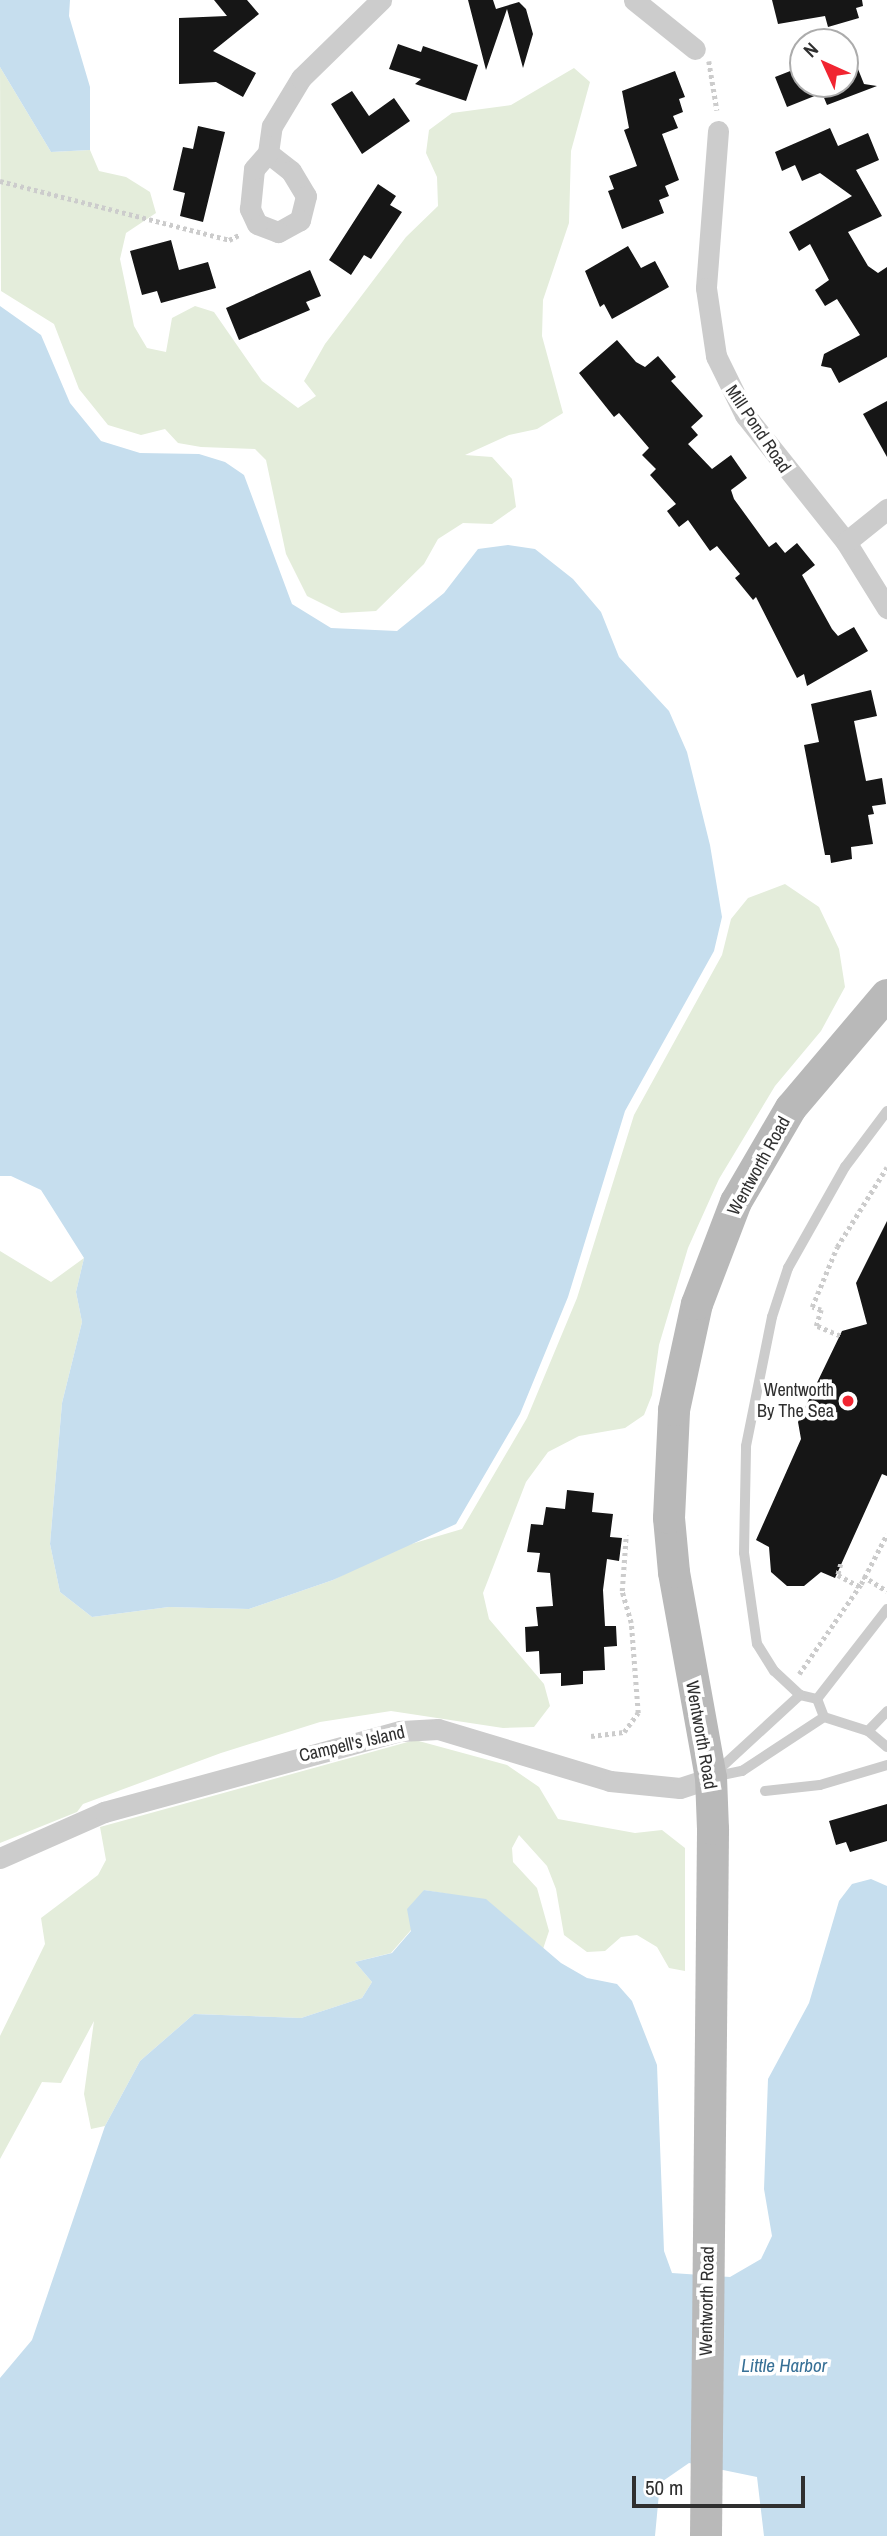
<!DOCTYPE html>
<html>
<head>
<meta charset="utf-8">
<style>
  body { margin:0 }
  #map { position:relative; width:887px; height:2536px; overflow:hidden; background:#fff; font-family:"Archivo Narrow",sans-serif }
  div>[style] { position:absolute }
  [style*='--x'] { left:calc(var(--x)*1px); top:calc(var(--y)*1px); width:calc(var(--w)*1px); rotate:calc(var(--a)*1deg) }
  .green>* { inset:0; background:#e4eddb }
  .water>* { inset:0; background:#c6deee }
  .building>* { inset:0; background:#161616 }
  .path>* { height:4.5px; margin-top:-2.25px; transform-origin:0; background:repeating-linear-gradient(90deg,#ccc 0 3.5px,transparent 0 7px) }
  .lane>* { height:10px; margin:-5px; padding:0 5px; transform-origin:5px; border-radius:5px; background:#ccc }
  .street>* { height:21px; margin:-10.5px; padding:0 10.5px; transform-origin:10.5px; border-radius:10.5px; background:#ccc }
  .secondary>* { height:32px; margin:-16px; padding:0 16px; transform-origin:16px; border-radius:16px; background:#b9b9b9 }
  .dots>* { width:19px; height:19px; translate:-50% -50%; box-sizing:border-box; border:4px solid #fff; border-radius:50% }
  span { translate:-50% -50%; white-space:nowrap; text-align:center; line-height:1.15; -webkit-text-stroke:7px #fff; paint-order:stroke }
  .street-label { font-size:18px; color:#2f2f2f }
  .poi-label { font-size:18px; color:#2f2f2f }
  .right { translate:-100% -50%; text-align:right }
  .water-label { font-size:19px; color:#377096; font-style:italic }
  .north { position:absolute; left:789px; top:28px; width:70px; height:70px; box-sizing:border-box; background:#fff; border:2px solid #acacac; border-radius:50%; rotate:315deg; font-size:19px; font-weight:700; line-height:28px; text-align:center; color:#2f2f2f }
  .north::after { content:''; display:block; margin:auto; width:24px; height:32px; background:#f12531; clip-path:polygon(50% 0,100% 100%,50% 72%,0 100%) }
  .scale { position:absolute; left:632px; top:2476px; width:173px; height:32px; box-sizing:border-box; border:4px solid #2f2f2f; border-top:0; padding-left:9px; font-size:21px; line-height:24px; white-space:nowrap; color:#2f2f2f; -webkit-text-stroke:5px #fff; paint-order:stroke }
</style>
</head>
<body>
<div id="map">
  <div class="green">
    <div style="clip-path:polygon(0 67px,51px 152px,90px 150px,99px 171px,126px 177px,150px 192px,156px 213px,126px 233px,120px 259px,134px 326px,147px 348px,166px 352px,172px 318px,195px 306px,214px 312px,262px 381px,298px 408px,316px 396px,304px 381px,325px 344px,406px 237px,438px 206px,437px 177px,426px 153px,429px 130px,452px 113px,511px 105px,574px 68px,590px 82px,571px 151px,569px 223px,543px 300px,542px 336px,563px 413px,537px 429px,509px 435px,465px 455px,492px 457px,512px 479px,516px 507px,492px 524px,463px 523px,438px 539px,424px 564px,376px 611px,341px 613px,307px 596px,286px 554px,266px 460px,255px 449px,201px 447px,178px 443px,165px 429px,141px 435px,108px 425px,79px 389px,54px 324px,1px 291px)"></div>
    <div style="clip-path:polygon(785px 884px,819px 907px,839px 949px,845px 987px,821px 1031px,775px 1086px,719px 1179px,688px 1248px,659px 1345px,652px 1395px,644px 1415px,625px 1428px,579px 1436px,548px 1452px,526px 1482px,483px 1593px,489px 1619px,544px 1684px,550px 1706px,534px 1727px,503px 1728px,391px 1711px,320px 1722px,221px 1753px,83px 1804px,77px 1812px,0 1843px,0 1251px,51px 1282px,84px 1258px,76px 1292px,82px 1322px,62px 1403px,50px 1544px,60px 1592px,92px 1617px,169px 1607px,249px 1609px,333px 1580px,391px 1550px,462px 1529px,527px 1418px,577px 1298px,634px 1115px,722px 955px,731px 919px,748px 898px)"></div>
    <div style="clip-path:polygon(415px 1740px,507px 1765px,539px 1787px,558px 1819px,635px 1833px,662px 1830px,685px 1848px,685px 1971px,669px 1968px,657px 1947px,637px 1935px,621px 1937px,605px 1951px,587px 1952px,564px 1935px,556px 1889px,547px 1866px,519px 1835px,512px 1848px,513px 1862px,537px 1888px,549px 1931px,543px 1949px,516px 1927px,448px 1894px,424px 1890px,411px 1930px,391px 1953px,355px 1962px,372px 1982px,362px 1998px,301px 2018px,194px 2014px,140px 2061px,105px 2126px,91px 2129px,84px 2094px,94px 2021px,61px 2083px,42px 2082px,0 2159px,0 2036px,45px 1944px,41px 1918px,98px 1875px,106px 1860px,100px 1827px)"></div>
  </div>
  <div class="water">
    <div style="clip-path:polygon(0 0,70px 0,69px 16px,90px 87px,90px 150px,51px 152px,0 67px)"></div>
    <div style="clip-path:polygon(0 306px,41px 335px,70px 403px,101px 441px,140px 453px,199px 454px,225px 462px,244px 475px,292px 604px,331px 628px,397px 631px,444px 593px,478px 549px,508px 545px,535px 549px,573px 579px,601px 612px,619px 657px,669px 711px,687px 752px,710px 845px,722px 917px,714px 951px,625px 1111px,568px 1297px,520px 1414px,456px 1524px,333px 1580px,249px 1609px,169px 1607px,92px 1617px,60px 1592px,50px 1544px,62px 1403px,82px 1322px,76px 1292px,84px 1258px,41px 1190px,11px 1176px,0 1176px)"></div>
    <div style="clip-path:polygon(871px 1879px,887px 1886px,887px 2536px,764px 2536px,757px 2477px,689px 2463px,660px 2483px,655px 2536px,0 2536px,0 2378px,32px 2340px,105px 2126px,140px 2061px,194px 2014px,301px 2018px,362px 1998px,372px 1982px,355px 1962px,392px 1953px,411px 1931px,407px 1909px,424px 1890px,486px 1899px,561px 1963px,587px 1978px,617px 1984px,632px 2001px,657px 2065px,664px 2251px,672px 2273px,730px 2277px,761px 2259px,772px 2236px,764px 2189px,768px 2079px,809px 2003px,839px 1901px,852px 1884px)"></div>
  </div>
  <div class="building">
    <div style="clip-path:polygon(214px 0,247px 0,259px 14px,213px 51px,256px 73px,243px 97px,216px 82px,179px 84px,179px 18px,227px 16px)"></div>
    <div style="clip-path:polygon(468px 0,493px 0,496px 9px,519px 2px,526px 9px,533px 34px,523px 68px,507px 9px,486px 70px)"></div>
    <div style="clip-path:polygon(772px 0,862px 0,863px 6px,856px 8px,859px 18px,828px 27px,825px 16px,778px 24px)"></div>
    <div style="clip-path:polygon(846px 39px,864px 84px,877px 86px,827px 105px,822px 93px,787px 107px,775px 77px,803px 66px,803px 84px,845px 84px)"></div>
    <div style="clip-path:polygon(398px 44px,421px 52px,423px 46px,478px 65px,466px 101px,415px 84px,421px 79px,389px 69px)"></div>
    <div style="clip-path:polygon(675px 71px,685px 97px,679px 99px,683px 112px,673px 116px,678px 128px,662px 134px,679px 180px,665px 186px,669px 196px,659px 200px,664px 213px,622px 229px,608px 191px,614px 189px,609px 176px,637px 166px,624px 130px,629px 128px,622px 91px)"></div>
    <div style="clip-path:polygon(352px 91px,369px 116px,394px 98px,410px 121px,362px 154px,331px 104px)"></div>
    <div style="clip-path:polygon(198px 126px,225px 132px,203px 222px,180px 216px,185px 193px,173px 190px,183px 147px,193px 149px)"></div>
    <div style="clip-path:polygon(830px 128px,838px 146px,868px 133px,879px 160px,856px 170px,882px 216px,848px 232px,868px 266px,878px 273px,887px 267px,887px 357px,839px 383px,831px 368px,821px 366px,824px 354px,860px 335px,837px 299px,825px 306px,815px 290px,829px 280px,810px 244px,799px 251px,789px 232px,852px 196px,820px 173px,802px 181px,795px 165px,782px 171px,775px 152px)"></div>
    <div style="clip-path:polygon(378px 184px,396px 196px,390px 205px,402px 212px,371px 259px,364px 255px,351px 275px,329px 260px)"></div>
    <div style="clip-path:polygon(171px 240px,179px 270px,208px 262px,216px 288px,161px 303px,157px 291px,142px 295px,130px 251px)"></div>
    <div style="clip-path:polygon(628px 246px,641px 268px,655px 261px,669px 287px,612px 319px,604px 304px,600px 307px,585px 271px)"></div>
    <div style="clip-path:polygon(310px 270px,321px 296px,306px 302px,310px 310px,239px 340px,226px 308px)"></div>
    <div style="clip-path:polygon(617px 340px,636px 362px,645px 367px,658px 356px,676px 377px,671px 381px,703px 416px,691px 427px,698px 435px,688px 444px,712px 469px,731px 455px,747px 478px,731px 490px,734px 499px,769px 547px,776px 542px,785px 553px,797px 543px,815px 565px,802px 575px,832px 629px,838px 636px,854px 627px,868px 651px,807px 686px,804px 674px,797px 678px,756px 597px,753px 600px,735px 578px,740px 574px,717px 546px,710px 551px,688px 520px,679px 527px,667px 511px,676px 504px,650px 475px,656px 469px,642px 455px,649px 448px,619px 413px,614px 417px,579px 373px)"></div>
    <div style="clip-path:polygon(887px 401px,887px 457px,863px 414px)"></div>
    <div style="clip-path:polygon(871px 690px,877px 716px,854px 721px,866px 781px,882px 778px,886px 804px,872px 806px,874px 814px,868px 815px,873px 844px,851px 847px,852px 859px,831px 863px,830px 855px,825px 855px,804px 745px,819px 742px,811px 704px)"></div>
    <div style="clip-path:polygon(887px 1221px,887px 1476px,882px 1474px,835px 1578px,821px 1572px,804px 1586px,787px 1586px,771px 1572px,769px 1547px,756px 1540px,801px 1439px,798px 1422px,842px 1331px,867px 1324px,856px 1283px)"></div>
    <div style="clip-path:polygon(567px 1490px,594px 1493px,592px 1512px,613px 1514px,610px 1537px,622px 1538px,619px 1561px,607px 1559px,603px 1590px,605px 1626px,616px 1626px,617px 1646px,604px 1647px,605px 1670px,583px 1671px,583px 1684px,561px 1686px,561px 1673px,540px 1674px,539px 1651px,526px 1652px,525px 1627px,538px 1626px,536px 1607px,553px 1606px,550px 1573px,537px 1572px,540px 1553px,527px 1552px,531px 1524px,543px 1525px,546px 1507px,565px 1509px)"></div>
    <div style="clip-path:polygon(887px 1804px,887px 1841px,850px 1852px,846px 1842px,836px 1845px,829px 1821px)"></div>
  </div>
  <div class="path">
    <div style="--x:709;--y:61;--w:50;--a:80.7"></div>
    <div style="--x:0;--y:181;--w:236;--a:14.4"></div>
    <div style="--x:229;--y:240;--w:11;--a:-27"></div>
    <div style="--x:840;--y:1336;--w:26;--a:-157"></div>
    <div style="--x:816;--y:1326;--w:17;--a:-73"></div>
    <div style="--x:821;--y:1310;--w:9;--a:-162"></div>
    <div style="--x:812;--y:1307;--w:65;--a:-67.4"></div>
    <div style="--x:837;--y:1247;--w:94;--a:-58"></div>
    <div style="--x:841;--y:1564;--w:11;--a:105"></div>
    <div style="--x:838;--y:1575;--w:24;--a:28"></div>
    <div style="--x:863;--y:1576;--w:28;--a:32"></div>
    <div style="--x:799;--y:1674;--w:109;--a:-55.4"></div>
    <div style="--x:861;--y:1584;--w:56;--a:-62.5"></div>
    <div style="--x:591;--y:1736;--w:33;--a:-7"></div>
    <div style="--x:624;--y:1732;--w:24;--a:-54"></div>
    <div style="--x:638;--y:1713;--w:90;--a:-94.4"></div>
    <div style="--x:631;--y:1623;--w:33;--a:-106"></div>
    <div style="--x:622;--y:1591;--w:56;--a:-85.9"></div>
  </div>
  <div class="lane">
    <div style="--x:817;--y:1699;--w:17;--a:-167"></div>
    <div style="--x:800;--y:1695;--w:35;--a:-137"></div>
    <div style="--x:774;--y:1671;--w:32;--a:-122"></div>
    <div style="--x:757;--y:1644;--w:92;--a:-98.1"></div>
    <div style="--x:744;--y:1553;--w:107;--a:-88.9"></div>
    <div style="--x:746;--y:1446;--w:132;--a:-78.6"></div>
    <div style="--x:772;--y:1317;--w:52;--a:-71.9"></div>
    <div style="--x:788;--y:1268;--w:116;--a:-60.6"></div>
    <div style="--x:845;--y:1167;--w:70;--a:-53.1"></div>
    <div style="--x:824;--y:1717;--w:19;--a:-111"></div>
    <div style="--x:817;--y:1699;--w:114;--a:-52.1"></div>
    <div style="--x:824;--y:1717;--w:46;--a:17.7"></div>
    <div style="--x:868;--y:1731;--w:28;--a:-46"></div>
    <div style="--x:868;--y:1731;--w:25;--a:40"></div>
    <div style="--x:714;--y:1774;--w:117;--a:-42.6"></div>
    <div style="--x:713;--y:1777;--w:30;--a:-12"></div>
    <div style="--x:742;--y:1771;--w:98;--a:-33.4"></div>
    <div style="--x:765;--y:1791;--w:55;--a:-6.2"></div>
    <div style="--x:820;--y:1785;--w:70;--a:-16.6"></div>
  </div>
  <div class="street">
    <div style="--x:634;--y:0;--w:78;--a:38.8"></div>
    <div style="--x:718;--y:131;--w:157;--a:94.4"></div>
    <div style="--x:706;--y:288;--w:69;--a:81.6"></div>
    <div style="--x:716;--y:356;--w:66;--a:63.8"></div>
    <div style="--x:745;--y:415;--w:162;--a:51.5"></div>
    <div style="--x:846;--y:542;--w:78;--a:58.2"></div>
    <div style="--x:268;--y:153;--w:29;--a:38"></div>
    <div style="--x:291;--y:171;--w:29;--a:59"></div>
    <div style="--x:306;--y:196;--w:25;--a:104"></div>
    <div style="--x:300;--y:220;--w:25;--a:151"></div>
    <div style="--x:278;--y:232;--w:22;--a:-159"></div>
    <div style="--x:257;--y:224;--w:17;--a:-115"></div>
    <div style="--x:250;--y:209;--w:40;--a:-84.3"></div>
    <div style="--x:254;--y:169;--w:21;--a:-49"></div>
    <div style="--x:268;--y:153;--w:27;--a:-82"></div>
    <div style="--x:272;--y:126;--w:56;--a:-58.9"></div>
    <div style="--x:301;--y:78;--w:112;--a:-44.3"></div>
    <div style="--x:846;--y:542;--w:53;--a:-38.8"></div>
    <div style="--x:0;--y:1858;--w:114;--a:-23.9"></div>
    <div style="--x:104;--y:1812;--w:308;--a:-15.3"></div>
    <div style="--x:401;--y:1731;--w:37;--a:-3"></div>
    <div style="--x:438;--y:1729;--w:180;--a:16.8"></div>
    <div style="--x:610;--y:1781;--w:70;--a:5.7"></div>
    <div style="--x:680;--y:1788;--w:33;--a:-18"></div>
  </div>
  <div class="secondary">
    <div style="--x:706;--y:2536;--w:707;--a:-89.43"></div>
    <div style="--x:713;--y:1829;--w:51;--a:-92.2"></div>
    <div style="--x:711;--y:1778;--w:209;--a:-100.2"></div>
    <div style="--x:674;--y:1572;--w:54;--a:-95.3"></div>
    <div style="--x:669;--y:1518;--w:108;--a:-87.3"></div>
    <div style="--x:674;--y:1410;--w:108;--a:-77.8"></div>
    <div style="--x:697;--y:1304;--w:109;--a:-69.1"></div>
    <div style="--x:736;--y:1202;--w:109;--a:-59.7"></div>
    <div style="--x:791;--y:1108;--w:148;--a:-49.7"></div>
  </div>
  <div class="dots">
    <div style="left:848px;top:1401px;background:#f12531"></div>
  </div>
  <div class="street-label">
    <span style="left:758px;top:429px;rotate:56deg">Mill Pond Road</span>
    <span style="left:759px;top:1166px;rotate:-61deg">Wentworth Road</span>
    <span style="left:701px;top:1735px;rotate:80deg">Wentworth Road</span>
    <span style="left:352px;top:1744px;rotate:-13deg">Campell's Island</span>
    <span style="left:707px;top:2301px;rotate:-89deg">Wentworth Road</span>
  </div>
  <div class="poi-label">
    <span class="right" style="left:834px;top:1401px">Wentworth<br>By The Sea</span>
  </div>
  <div class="water-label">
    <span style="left:784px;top:2366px">Little Harbor</span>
  </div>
  <div class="north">N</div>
  <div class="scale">50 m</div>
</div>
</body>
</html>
